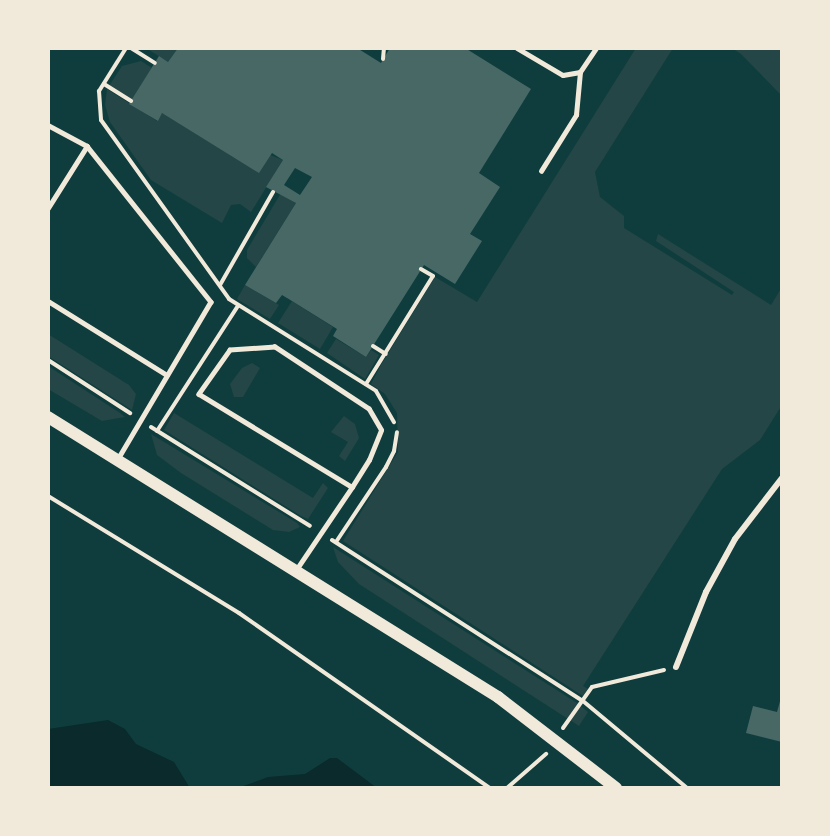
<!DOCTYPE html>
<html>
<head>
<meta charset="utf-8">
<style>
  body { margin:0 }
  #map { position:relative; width:830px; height:836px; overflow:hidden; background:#0f3d3e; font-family:"PT Sans Narrow",sans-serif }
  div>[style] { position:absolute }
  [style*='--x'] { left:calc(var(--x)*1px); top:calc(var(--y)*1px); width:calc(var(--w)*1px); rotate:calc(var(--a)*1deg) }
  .green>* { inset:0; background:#244646 }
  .water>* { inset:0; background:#0a2a2b }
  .building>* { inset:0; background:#486865 }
  .path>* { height:4px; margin:-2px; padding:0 2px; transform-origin:2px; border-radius:2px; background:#f1e9da }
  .service>* { height:4.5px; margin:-2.25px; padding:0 2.25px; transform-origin:2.25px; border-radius:2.25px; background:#f1e9da }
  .minor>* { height:6px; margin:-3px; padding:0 3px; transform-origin:3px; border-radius:3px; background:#f1e9da }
  .secondary>* { height:12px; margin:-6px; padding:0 6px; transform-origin:6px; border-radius:6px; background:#f1e9da }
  span { translate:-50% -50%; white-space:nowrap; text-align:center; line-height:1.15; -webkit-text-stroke:4.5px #f1e9da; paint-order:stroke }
  .frame { position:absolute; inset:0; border:50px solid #f1e9da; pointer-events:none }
</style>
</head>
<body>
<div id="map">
  <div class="green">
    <div style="clip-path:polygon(146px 48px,178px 48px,168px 62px)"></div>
    <div style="clip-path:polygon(636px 48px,673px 48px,595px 172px,600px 197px,624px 216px,624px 228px,732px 295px,734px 292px,656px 241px,658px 234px,771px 305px,782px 287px,782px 405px,760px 440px,722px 469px,583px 686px,588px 689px,583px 696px,343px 541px,398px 452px,397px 413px,385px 394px,371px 384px,381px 365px,435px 277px,477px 302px)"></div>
    <div style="clip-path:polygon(732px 48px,782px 48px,782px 96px,741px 54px)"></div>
    <div style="clip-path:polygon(141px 61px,152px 68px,132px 100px,109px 86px,122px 66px)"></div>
    <div style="clip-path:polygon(107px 89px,157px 121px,162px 113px,283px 160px,251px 212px,240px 204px,231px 205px,222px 223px,151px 180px,110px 122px,105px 105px)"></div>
    <div style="clip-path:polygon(281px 193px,296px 203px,256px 267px,247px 258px,247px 250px)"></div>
    <div style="clip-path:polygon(245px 285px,279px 305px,270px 319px,237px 299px)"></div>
    <div style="clip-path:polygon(292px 301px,333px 327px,320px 349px,278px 323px)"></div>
    <div style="clip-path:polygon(48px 334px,129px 385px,136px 394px,132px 410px,48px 356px)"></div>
    <div style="clip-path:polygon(336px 339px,366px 357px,371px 350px,379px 355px,365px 379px,327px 353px)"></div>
    <div style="clip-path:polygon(252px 363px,260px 368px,243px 397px,234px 397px,230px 384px,242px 368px)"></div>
    <div style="clip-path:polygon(48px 366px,120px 413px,125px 417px,102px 421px,48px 389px)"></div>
    <div style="clip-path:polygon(174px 413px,313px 498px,323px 483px,328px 488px,308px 519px,301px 516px,164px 430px)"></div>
    <div style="clip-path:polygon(344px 416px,355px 424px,359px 438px,345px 461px,339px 456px,348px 442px,331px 432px)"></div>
    <div style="clip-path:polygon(151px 434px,297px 523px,300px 527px,289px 532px,273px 530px,181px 473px,157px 455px)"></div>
    <div style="clip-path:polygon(333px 547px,577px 703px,588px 712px,579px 726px,359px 584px,338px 562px)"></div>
  </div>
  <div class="water">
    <div style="clip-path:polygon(108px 720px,125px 729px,136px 744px,174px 762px,190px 788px,48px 788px,48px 729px)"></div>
    <div style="clip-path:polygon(330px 758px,337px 758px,377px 788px,238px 788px,268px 777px,305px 774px)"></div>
  </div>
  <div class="building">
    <div style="clip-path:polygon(evenodd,178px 48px,357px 48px,381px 63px,390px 48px,465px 48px,531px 89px,479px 173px,500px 187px,470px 234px,482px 241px,455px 284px,424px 265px,366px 357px,333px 336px,337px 329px,292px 301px,282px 295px,276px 303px,245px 285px,296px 203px,266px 187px,283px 160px,272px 153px,259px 173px,162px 113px,158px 121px,129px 104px,159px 56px,168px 62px,178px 48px,295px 168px,312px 177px,300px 195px,284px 185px,295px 168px)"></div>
    <div style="clip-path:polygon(782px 694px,782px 742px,746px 733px,753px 706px,777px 712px)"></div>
  </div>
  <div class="path">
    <div style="--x:126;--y:48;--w:51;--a:122.1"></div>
    <div style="--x:99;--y:91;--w:29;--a:86"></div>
    <div style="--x:101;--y:120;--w:220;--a:54.4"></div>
    <div style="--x:229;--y:299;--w:173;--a:32"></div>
    <div style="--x:376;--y:391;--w:36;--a:60"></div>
    <div style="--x:131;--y:48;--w:28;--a:32"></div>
    <div style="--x:383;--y:59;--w:11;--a:-85"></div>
    <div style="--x:104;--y:84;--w:32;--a:32"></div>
    <div style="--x:220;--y:285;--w:107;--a:-60.3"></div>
    <div style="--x:373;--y:346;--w:15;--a:32"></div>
    <div style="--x:48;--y:360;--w:98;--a:32.9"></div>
    <div style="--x:366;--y:384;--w:127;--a:-58.2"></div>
    <div style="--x:433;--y:276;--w:14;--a:-150"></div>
    <div style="--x:151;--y:427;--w:187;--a:31.9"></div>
    <div style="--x:157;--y:431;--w:149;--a:-57.1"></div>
    <div style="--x:48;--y:496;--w:224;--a:31.5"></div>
    <div style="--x:239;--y:613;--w:306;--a:34.9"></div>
    <div style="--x:332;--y:540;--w:298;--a:32.7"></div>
    <div style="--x:583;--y:701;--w:136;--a:39.9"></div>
    <div style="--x:336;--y:542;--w:90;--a:-56.3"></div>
    <div style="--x:386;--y:467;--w:18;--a:-63"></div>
    <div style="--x:394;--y:451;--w:19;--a:-81"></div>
    <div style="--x:563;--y:728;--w:50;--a:-54.7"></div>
    <div style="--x:592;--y:687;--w:74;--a:-13.3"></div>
    <div style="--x:507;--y:788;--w:52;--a:-41.1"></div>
  </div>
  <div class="service">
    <div style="--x:517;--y:48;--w:53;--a:30.4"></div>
    <div style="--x:563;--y:75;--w:17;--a:-10"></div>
    <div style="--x:580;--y:72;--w:29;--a:-56"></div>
    <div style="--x:48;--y:125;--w:44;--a:28.3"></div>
    <div style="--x:87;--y:146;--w:199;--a:51.5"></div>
    <div style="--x:211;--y:302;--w:182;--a:120.6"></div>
    <div style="--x:541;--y:171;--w:66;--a:-58"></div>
    <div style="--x:576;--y:115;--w:43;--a:-84.7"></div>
    <div style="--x:48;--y:208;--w:73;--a:-57.8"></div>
    <div style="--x:48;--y:301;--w:140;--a:31.9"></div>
    <div style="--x:296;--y:570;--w:100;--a:-56"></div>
    <div style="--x:352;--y:487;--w:32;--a:-58"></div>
    <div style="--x:369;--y:460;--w:32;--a:-68"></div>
    <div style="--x:381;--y:430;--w:24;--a:-120"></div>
    <div style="--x:369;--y:409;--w:113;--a:-146.6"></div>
    <div style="--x:275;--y:347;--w:45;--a:176.2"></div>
    <div style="--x:230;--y:350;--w:54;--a:125.2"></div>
    <div style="--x:199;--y:394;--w:179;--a:31.3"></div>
  </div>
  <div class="minor">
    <div style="--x:676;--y:667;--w:81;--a:-68.2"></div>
    <div style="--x:706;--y:592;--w:60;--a:-61.3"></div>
    <div style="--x:735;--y:539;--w:77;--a:-52.4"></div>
  </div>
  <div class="secondary">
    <div style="--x:48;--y:417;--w:530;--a:31.89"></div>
    <div style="--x:498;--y:697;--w:149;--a:37.6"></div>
  </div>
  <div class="frame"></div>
</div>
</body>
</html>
